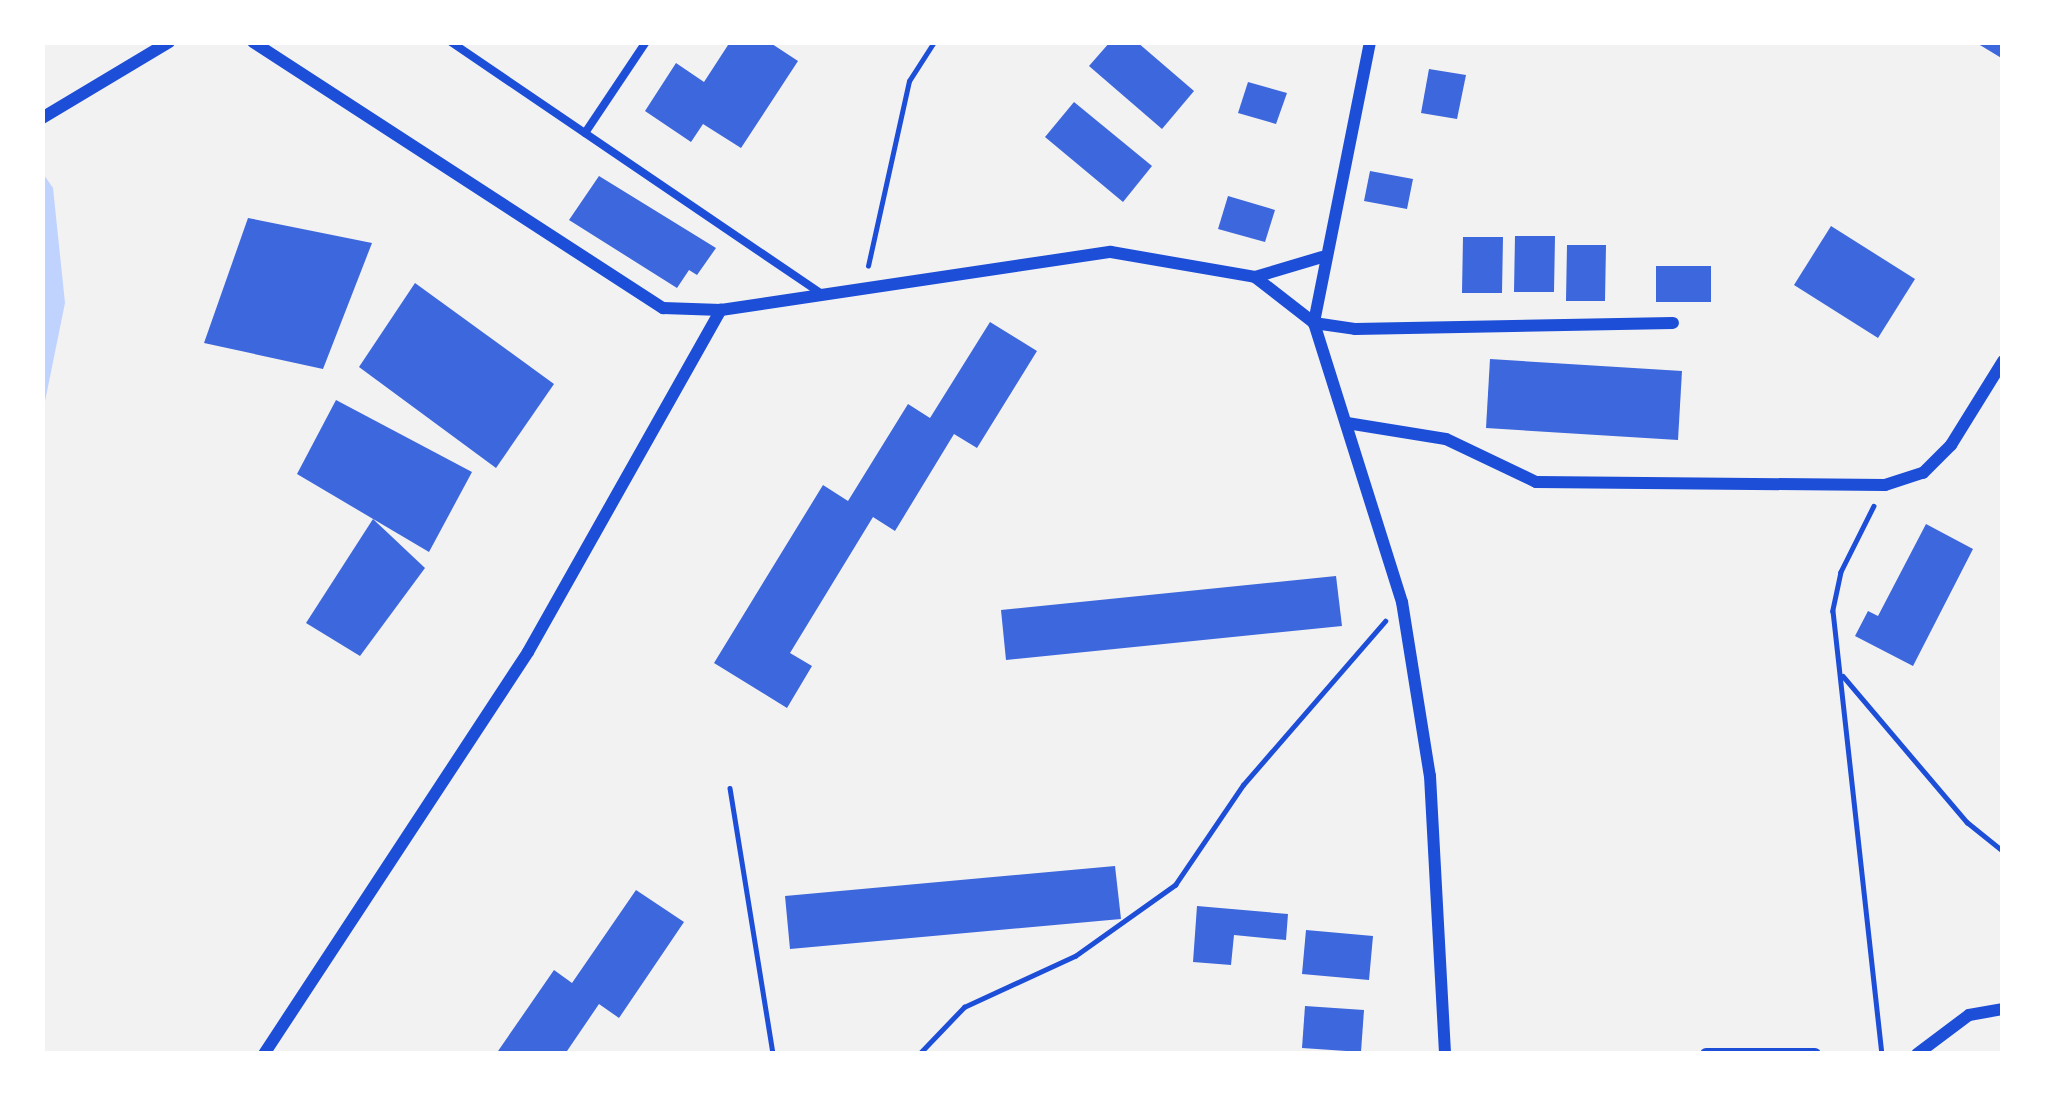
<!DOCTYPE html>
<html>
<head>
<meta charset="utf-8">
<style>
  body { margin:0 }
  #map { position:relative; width:2045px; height:1096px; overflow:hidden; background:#f2f2f2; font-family:Manrope,sans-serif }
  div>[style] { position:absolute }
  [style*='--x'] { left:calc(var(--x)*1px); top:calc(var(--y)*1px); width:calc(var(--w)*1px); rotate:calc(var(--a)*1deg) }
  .water>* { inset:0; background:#bfd3fe }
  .building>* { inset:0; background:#3d67dc }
  .path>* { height:4.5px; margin:-2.25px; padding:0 2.25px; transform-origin:2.25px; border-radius:2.25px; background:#1d4ed8 }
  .service>* { height:8px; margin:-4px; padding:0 4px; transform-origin:4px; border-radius:4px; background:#1d4ed8 }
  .minor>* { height:12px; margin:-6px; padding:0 6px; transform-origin:6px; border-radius:6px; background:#1d4ed8 }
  span { translate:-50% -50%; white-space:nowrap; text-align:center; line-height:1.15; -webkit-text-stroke:9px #fff; paint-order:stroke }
  .frame { position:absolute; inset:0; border:45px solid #fff; pointer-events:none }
</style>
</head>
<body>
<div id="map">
  <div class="water">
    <div style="clip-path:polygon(42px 172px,53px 188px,65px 303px,42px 416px)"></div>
  </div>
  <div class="building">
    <div style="clip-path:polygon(730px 42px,769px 42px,798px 61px,741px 148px,703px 124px,691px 142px,645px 111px,676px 63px,704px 82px)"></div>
    <div style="clip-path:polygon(1110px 42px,1137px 42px,1194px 91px,1162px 129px,1089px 66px)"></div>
    <div style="clip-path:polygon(1975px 42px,2003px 42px,2003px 59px)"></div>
    <div style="clip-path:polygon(1429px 69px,1466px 75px,1457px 119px,1421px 113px)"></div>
    <div style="clip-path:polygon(1248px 82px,1287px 93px,1276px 124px,1238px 113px)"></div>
    <div style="clip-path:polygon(1074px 102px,1152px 166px,1123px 202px,1045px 137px)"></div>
    <div style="clip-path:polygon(1370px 171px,1413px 179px,1407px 209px,1364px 201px)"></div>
    <div style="clip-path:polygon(599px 176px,716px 248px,697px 275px,689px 270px,677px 288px,569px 220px)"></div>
    <div style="clip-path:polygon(1228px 196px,1275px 210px,1265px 242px,1218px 229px)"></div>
    <div style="clip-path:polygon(248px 218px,372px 243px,323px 369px,204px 343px)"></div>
    <div style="clip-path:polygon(1831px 226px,1915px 279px,1878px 338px,1794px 285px)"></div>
    <div style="clip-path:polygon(1515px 236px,1555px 236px,1554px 292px,1514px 292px)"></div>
    <div style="clip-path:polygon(1463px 237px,1503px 237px,1502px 293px,1462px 293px)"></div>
    <div style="clip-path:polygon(1567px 245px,1606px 245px,1605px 301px,1566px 301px)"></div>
    <div style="clip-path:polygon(1656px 266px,1711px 266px,1711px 302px,1656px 302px)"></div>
    <div style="clip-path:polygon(415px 283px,554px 384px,496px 468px,359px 367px)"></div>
    <div style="clip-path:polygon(990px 322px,1037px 351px,977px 448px,954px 434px,895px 531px,873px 517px,790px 653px,812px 666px,787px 708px,714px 663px,823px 485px,848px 501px,908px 404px,930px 418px)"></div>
    <div style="clip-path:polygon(1490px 359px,1682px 371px,1678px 440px,1486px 428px)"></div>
    <div style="clip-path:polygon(336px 400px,472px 472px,429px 552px,297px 474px)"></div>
    <div style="clip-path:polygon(373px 519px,425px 568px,360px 656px,306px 623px)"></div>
    <div style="clip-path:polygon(1926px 524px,1973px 549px,1913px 666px,1855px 636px,1868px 611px,1878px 616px)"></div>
    <div style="clip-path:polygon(1336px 576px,1342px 626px,1006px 660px,1001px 610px)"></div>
    <div style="clip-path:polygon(1115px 866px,1121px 919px,790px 949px,785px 896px)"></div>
    <div style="clip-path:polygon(636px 890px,684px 922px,619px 1018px,599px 1004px,565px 1054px,496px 1054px,554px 970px,572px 983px)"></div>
    <div style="clip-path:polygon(1197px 906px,1288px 914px,1286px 940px,1234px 935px,1231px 965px,1193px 962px)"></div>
    <div style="clip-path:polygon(1306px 930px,1373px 936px,1369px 980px,1302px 974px)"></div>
    <div style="clip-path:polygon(1305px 1006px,1364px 1010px,1361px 1052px,1302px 1048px)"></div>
  </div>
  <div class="path">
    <div style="--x:868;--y:266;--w:189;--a:-77.5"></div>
    <div style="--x:909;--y:81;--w:46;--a:-57.3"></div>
    <div style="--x:1874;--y:506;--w:74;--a:116.6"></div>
    <div style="--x:1841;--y:572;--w:40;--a:102"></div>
    <div style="--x:1833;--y:611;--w:446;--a:83.7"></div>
    <div style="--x:1843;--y:676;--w:192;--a:49.7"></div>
    <div style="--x:1967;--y:822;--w:46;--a:38.9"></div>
    <div style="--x:730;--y:788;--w:269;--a:80.8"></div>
    <div style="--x:919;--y:1054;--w:65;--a:-46.2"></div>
    <div style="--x:964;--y:1007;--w:122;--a:-24.7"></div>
    <div style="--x:1075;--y:956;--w:123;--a:-35.4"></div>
    <div style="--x:1175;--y:885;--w:121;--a:-55.8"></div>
    <div style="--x:1243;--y:785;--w:217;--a:-49.1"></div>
  </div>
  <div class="service">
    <div style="--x:451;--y:42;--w:448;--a:34.2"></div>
    <div style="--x:585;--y:133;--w:110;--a:-56.2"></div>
  </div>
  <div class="minor">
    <div style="--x:253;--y:42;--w:489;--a:33"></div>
    <div style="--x:663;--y:308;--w:58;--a:2"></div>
    <div style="--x:721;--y:310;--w:394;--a:-8.5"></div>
    <div style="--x:1111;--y:252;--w:146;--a:9.8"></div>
    <div style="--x:1255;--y:277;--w:75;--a:37.9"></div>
    <div style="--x:1314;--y:323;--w:41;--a:8.3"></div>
    <div style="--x:1355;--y:329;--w:318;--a:-1.1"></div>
    <div style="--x:1370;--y:42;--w:287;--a:101.3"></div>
    <div style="--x:1314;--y:323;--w:293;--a:72.5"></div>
    <div style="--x:1402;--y:602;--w:176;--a:80.9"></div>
    <div style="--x:1430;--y:776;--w:278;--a:86.9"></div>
    <div style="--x:42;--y:118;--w:148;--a:-30.9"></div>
    <div style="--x:1255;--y:277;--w:70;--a:-16.6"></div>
    <div style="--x:1347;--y:423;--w:100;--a:9.2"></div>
    <div style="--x:1446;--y:439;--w:100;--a:25.5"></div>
    <div style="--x:1536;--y:482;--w:349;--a:0.5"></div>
    <div style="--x:1885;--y:485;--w:40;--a:-18"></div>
    <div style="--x:1923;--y:473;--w:40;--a:-45"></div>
    <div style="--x:1951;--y:445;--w:99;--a:-58.2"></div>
    <div style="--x:264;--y:1054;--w:481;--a:-56.7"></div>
    <div style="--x:528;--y:652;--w:393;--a:-60.6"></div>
    <div style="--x:1706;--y:1054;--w:109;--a:0"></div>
    <div style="--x:1917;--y:1054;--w:65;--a:-36.9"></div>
    <div style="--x:1969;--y:1015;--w:35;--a:-10"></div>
  </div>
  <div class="frame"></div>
</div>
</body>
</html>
